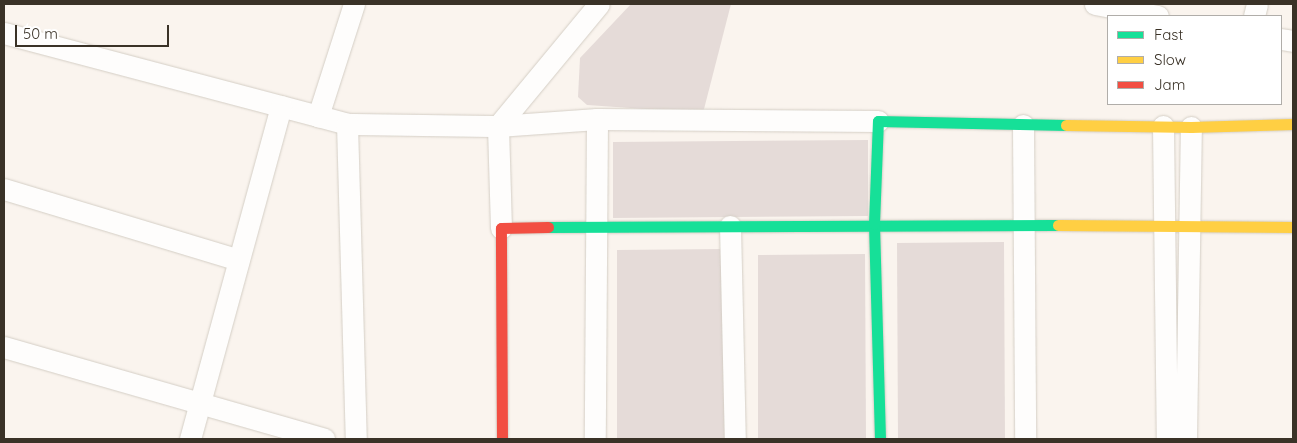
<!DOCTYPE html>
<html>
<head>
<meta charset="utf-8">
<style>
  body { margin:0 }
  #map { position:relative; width:1297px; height:443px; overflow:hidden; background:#faf4ee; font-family:Quicksand,sans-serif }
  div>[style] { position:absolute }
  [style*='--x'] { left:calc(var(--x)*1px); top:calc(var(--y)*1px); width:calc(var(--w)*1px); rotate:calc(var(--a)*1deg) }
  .building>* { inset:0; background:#e5dbd8 }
  .roads { filter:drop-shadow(0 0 1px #d4cec5) drop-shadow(0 0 1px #d4cec5) }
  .street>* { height:21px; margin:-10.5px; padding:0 10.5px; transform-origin:10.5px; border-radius:10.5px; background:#fefdfc }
  .fast>* { height:11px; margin:-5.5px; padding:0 5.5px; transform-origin:5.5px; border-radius:5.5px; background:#16e098 }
  .slow>* { height:11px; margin:-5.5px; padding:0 5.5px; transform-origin:5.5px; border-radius:5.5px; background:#ffcf43 }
  .jam>* { height:11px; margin:-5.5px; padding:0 5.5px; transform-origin:5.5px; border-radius:5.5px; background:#f24e42 }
  span { translate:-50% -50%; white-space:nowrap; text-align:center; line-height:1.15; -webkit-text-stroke:5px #fff; paint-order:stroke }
  .frame { position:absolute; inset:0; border:5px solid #3a3227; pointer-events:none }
  .legend { position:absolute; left:1107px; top:15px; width:175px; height:90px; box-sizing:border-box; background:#fff; border:1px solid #b0ada9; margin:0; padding:6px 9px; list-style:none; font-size:15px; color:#3a3227 }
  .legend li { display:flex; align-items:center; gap:10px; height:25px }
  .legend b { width:25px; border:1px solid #b0ada9 }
  .scale { position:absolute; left:15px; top:25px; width:154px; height:22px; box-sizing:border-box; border:2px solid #3a3227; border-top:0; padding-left:6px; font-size:15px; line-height:18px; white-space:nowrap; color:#3a3227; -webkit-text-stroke:4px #fff; paint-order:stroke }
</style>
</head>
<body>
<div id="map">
  <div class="building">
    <div style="clip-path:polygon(631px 4px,731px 4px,703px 113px,587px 105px,578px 97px,580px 58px)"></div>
    <div style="clip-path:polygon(868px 140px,868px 216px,613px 218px,613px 142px)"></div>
    <div style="clip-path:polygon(1004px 242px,1005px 439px,898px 439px,897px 243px)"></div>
    <div style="clip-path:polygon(724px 249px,725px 439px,617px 439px,617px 250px)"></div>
    <div style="clip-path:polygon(865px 254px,866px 439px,758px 439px,758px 255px)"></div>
  </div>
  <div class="roads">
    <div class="street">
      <div style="--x:354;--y:4;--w:118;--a:107.8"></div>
      <div style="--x:318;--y:116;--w:30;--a:15"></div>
      <div style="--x:347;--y:124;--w:151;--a:0.8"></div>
      <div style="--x:498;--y:126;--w:158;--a:-50.4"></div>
      <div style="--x:1095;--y:4;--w:64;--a:10.8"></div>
      <div style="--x:1254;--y:16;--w:12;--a:-76"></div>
      <div style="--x:4;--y:33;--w:325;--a:14.8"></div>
      <div style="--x:1281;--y:39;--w:12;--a:9"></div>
      <div style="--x:597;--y:119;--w:281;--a:0.4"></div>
      <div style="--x:347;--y:124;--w:315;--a:88.4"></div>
      <div style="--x:1023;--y:125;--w:314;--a:89.6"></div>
      <div style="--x:1163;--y:126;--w:313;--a:89.3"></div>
      <div style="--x:4;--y:189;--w:245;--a:16.8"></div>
      <div style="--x:730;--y:226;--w:213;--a:88.7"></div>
      <div style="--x:501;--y:228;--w:102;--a:-91.7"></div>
      <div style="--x:498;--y:126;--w:99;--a:-4"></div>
      <div style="--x:597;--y:119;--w:320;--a:90.4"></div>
      <div style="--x:4;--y:347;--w:333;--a:16"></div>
      <div style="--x:190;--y:439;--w:345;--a:-74.7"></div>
      <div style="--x:1186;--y:439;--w:312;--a:-89.1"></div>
    </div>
    <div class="fast">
      <div style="--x:548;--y:227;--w:510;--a:-0.22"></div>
      <div style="--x:880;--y:439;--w:215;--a:-91.6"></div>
      <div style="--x:874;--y:224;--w:103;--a:-87.8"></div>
      <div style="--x:878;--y:121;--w:188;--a:1.2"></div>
    </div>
    <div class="slow">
      <div style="--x:1066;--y:125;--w:125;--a:0.9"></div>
      <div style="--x:1191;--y:127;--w:102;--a:-1.7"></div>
      <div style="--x:1058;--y:225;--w:235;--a:0.5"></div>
    </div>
    <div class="jam">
      <div style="--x:502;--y:439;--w:211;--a:-90.3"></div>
      <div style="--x:501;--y:228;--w:47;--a:-1.2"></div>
    </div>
  </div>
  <div class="frame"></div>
  <ul class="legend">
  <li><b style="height:6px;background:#16e098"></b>Fast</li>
  <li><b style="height:6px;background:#ffcf43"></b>Slow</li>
  <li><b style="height:6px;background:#f24e42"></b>Jam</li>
  </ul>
  <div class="scale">50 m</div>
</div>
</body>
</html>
